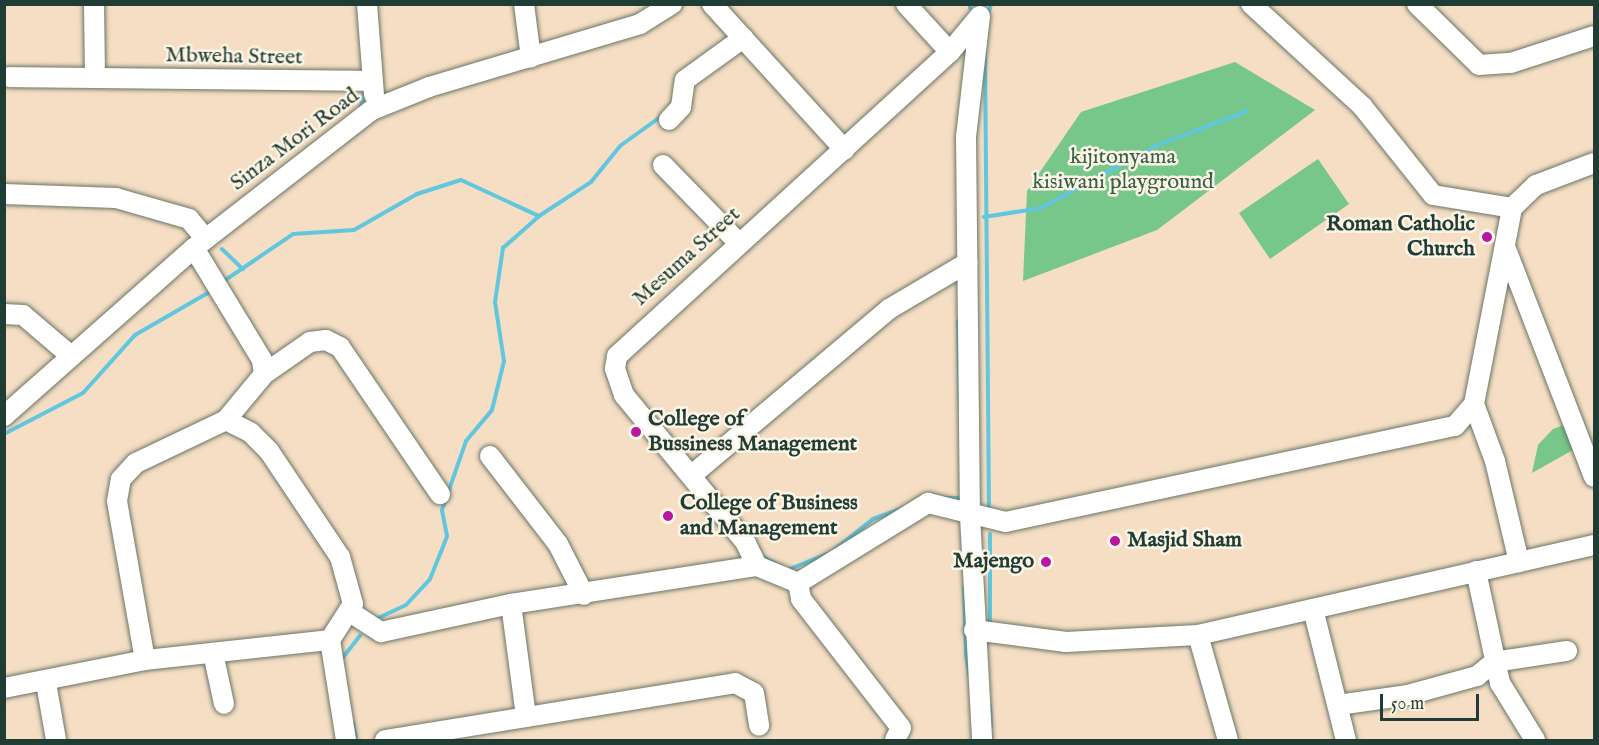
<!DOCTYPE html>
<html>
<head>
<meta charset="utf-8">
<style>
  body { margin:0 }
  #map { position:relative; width:1599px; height:745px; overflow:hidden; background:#f5dec3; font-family:"IM FELL English",serif }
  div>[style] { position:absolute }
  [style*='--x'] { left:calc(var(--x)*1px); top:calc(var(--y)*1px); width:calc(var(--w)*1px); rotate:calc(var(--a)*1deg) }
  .green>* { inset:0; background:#76c789 }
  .stream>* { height:4px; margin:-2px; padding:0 2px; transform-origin:2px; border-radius:2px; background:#61c7de }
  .roads { filter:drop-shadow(0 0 2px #6a7566) drop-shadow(0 0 2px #6a7566) }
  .minor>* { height:20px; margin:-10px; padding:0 10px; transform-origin:10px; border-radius:10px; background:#fff }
  .dots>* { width:16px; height:16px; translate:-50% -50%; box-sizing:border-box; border:3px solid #fcf5e5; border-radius:50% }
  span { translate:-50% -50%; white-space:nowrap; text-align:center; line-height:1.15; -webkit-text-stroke:5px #fcf5e5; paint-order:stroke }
  .street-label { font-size:22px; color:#1f3d34 }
  .park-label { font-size:22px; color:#356049 }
  .poi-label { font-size:22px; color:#1f3d34; font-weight:700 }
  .right { translate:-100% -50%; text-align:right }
  .left { translate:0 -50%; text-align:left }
  .frame { position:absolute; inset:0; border:6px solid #1f3d34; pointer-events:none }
  .scale { position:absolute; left:1380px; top:694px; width:99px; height:27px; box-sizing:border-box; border:3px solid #1f3d34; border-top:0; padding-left:8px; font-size:18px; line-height:21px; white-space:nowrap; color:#1f3d34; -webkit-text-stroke:4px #fcf5e5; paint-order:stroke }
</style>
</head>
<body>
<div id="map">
  <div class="green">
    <div style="clip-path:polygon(1235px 62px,1315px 110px,1157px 230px,1023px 281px,1027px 191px,1081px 112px)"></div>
    <div style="clip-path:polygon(1318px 159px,1349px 204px,1270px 259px,1239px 213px)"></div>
    <div style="clip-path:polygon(1572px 422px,1580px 446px,1532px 473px,1538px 445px,1553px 429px)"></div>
  </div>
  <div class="stream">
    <div style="--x:970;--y:8;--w:4;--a:-90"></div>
    <div style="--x:988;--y:15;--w:11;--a:-75"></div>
    <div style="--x:985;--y:53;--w:457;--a:89.5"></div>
    <div style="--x:360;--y:108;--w:16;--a:-72"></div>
    <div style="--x:984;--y:217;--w:58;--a:-9"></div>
    <div style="--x:1041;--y:208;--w:133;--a:-28.3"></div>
    <div style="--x:1158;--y:145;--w:95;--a:-20.9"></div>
    <div style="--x:222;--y:249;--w:29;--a:44"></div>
    <div style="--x:221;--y:283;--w:87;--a:-34.2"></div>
    <div style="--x:293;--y:234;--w:61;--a:-3.8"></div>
    <div style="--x:354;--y:230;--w:73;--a:-29.7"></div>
    <div style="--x:417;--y:194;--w:46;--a:-17.7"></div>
    <div style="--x:461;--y:180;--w:86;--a:24.8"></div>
    <div style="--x:539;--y:216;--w:62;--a:-33.2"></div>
    <div style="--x:591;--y:182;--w:46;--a:-51.1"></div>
    <div style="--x:620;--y:146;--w:53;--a:-35.8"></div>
    <div style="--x:958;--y:321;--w:89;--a:88.7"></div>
    <div style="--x:4;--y:434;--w:89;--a:-27.4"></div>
    <div style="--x:83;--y:393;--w:78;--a:-48.1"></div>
    <div style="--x:135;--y:335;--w:90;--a:-30"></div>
    <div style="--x:945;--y:498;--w:20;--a:0"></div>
    <div style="--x:990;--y:534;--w:92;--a:90"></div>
    <div style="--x:834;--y:550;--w:50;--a:-38.5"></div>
    <div style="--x:873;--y:519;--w:32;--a:-20"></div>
    <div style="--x:759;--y:555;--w:17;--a:28"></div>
    <div style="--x:787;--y:570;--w:43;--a:-21.8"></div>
    <div style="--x:964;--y:587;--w:68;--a:88.3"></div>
    <div style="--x:376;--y:619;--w:33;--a:-25"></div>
    <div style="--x:406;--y:605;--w:35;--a:-47"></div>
    <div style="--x:430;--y:579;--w:29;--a:-68"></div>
    <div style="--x:441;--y:552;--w:17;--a:-69"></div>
    <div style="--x:447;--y:536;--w:26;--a:-101"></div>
    <div style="--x:442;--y:510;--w:73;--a:-70.8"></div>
    <div style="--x:466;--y:441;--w:40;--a:-50"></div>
    <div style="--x:492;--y:410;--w:50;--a:-76.2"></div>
    <div style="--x:504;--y:361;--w:60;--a:-98.7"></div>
    <div style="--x:495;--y:302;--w:55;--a:-81.6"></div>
    <div style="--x:503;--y:248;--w:48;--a:-41.6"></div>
    <div style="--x:966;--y:655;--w:20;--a:81"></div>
    <div style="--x:341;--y:660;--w:31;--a:-52"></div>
    <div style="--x:990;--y:706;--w:20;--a:87"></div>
    <div style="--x:353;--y:723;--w:14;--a:78"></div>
  </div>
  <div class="roads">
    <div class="minor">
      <div style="--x:94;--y:4;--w:73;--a:89.2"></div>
      <div style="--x:367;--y:4;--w:91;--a:85.6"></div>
      <div style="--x:524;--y:4;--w:54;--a:82.6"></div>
      <div style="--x:712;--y:4;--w:197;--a:47.7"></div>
      <div style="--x:906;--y:4;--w:65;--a:47.5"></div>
      <div style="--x:1251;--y:4;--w:151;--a:42.6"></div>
      <div style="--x:1362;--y:106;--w:114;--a:51.4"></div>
      <div style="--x:1433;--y:195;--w:80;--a:9.3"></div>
      <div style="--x:1417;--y:4;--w:87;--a:44.5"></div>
      <div style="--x:1479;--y:65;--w:32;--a:-4"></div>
      <div style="--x:1511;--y:63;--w:87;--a:-18"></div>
      <div style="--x:980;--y:16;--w:122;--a:96.6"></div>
      <div style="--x:966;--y:137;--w:379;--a:89.4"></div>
      <div style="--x:970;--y:516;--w:224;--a:86.9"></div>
      <div style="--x:9;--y:77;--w:363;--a:0.6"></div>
      <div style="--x:669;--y:120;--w:18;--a:-47"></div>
      <div style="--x:681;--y:107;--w:27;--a:-82"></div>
      <div style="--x:685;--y:80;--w:72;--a:-35.9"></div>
      <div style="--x:663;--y:165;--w:107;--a:45.8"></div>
      <div style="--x:4;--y:194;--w:112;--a:2"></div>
      <div style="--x:116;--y:198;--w:76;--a:16"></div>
      <div style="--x:189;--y:219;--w:26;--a:50"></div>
      <div style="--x:194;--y:248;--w:131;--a:58.7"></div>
      <div style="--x:262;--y:360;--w:14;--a:82"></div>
      <div style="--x:1506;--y:249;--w:244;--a:68.9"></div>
      <div style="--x:4;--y:314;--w:19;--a:3"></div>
      <div style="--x:23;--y:315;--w:63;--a:40.5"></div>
      <div style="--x:1474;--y:404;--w:61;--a:69.8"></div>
      <div style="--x:1495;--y:461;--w:104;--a:76.6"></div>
      <div style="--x:4;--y:416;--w:254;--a:-41.5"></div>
      <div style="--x:194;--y:248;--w:225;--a:-37.8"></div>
      <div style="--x:372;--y:110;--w:61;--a:-22"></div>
      <div style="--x:429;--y:87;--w:220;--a:-16.6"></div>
      <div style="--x:640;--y:24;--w:38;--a:-32"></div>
      <div style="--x:226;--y:420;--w:28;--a:27"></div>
      <div style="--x:251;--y:433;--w:25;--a:45"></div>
      <div style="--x:269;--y:451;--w:128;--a:56.2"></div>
      <div style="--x:340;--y:557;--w:49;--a:74.5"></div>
      <div style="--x:353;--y:604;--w:43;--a:122.6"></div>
      <div style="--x:490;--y:456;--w:111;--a:52.3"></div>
      <div style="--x:558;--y:544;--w:57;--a:63"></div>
      <div style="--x:692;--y:475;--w:258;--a:-40.1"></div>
      <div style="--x:889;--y:309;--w:91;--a:-30.5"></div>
      <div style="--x:757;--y:566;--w:25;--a:-116"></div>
      <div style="--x:746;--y:543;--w:192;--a:-129.5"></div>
      <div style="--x:624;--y:395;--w:28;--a:-109"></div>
      <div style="--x:615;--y:369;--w:13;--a:-81"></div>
      <div style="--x:617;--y:356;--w:451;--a:-42.4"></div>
      <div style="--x:950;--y:52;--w:45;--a:-50.4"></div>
      <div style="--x:1476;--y:571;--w:115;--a:77.9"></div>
      <div style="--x:1500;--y:683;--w:67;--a:58.4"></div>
      <div style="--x:798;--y:583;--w:16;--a:79"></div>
      <div style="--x:801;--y:599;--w:163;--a:52.2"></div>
      <div style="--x:901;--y:728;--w:13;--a:117"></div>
      <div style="--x:511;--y:604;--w:114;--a:82.4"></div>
      <div style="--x:1313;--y:609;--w:135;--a:75.9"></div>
      <div style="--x:350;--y:612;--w:37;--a:33"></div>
      <div style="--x:381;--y:632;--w:133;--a:-12.2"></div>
      <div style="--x:511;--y:604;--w:249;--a:-8.8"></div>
      <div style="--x:757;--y:566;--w:44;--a:22.5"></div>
      <div style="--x:798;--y:583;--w:153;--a:-31.6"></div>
      <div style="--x:928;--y:503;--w:80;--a:13.7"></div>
      <div style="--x:1006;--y:522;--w:459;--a:-12.1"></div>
      <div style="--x:1455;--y:426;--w:29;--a:-49"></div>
      <div style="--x:1474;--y:404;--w:200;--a:-79"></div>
      <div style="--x:1512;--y:208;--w:33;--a:-44"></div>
      <div style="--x:1536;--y:185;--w:62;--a:-20.8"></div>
      <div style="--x:974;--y:630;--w:93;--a:7.4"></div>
      <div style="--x:1066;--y:642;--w:132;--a:-3"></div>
      <div style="--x:1198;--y:635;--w:406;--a:-12.8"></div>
      <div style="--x:1198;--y:635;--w:109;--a:74.1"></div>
      <div style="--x:330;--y:640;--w:101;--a:80.9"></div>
      <div style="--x:213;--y:653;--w:52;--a:77.8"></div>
      <div style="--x:145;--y:660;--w:161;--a:-100"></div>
      <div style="--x:117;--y:501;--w:22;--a:-80"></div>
      <div style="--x:121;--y:479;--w:22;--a:-47"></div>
      <div style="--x:136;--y:463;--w:100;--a:-25.5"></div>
      <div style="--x:226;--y:420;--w:60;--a:-50.4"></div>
      <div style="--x:264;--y:374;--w:56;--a:-34.8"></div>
      <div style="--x:310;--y:342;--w:16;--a:-7"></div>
      <div style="--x:326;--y:340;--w:16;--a:27"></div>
      <div style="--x:340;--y:347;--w:178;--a:55.8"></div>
      <div style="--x:46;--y:683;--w:58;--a:80"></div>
      <div style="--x:4;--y:688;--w:144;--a:-11.2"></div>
      <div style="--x:145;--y:660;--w:186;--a:-6.2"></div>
      <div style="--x:1338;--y:705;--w:71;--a:-8.1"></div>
      <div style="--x:1408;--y:695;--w:72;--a:-15.4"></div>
      <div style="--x:1477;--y:676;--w:22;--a:-39"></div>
      <div style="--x:1494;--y:662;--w:74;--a:-8.6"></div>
      <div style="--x:385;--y:740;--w:355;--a:-9.2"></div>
      <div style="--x:735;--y:683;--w:21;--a:28"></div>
      <div style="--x:754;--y:693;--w:33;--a:81"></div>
    </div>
  </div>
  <div class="dots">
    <div style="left:1487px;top:237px;background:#b5179e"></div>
    <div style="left:636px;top:432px;background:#b5179e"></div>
    <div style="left:668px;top:516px;background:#b5179e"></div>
    <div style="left:1115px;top:541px;background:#b5179e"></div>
    <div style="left:1046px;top:562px;background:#b5179e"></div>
  </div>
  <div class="street-label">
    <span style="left:234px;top:57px;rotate:1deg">Mbweha Street</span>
    <span style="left:295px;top:140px;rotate:-37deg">Sinza Mori Road</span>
    <span style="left:687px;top:257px;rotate:-42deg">Mesuma Street</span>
  </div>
  <div class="park-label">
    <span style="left:1123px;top:170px">kijitonyama<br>kisiwani playground</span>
  </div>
  <div class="poi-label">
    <span class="right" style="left:1475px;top:237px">Roman Catholic<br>Church</span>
    <span class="left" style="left:648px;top:432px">College of<br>Bussiness Management</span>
    <span class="left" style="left:680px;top:516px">College of Business<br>and Management</span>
    <span class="left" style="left:1127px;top:541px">Masjid Sham</span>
    <span class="right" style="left:1034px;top:562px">Majengo</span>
  </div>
  <div class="frame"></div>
  <div class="scale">50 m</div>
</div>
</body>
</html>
